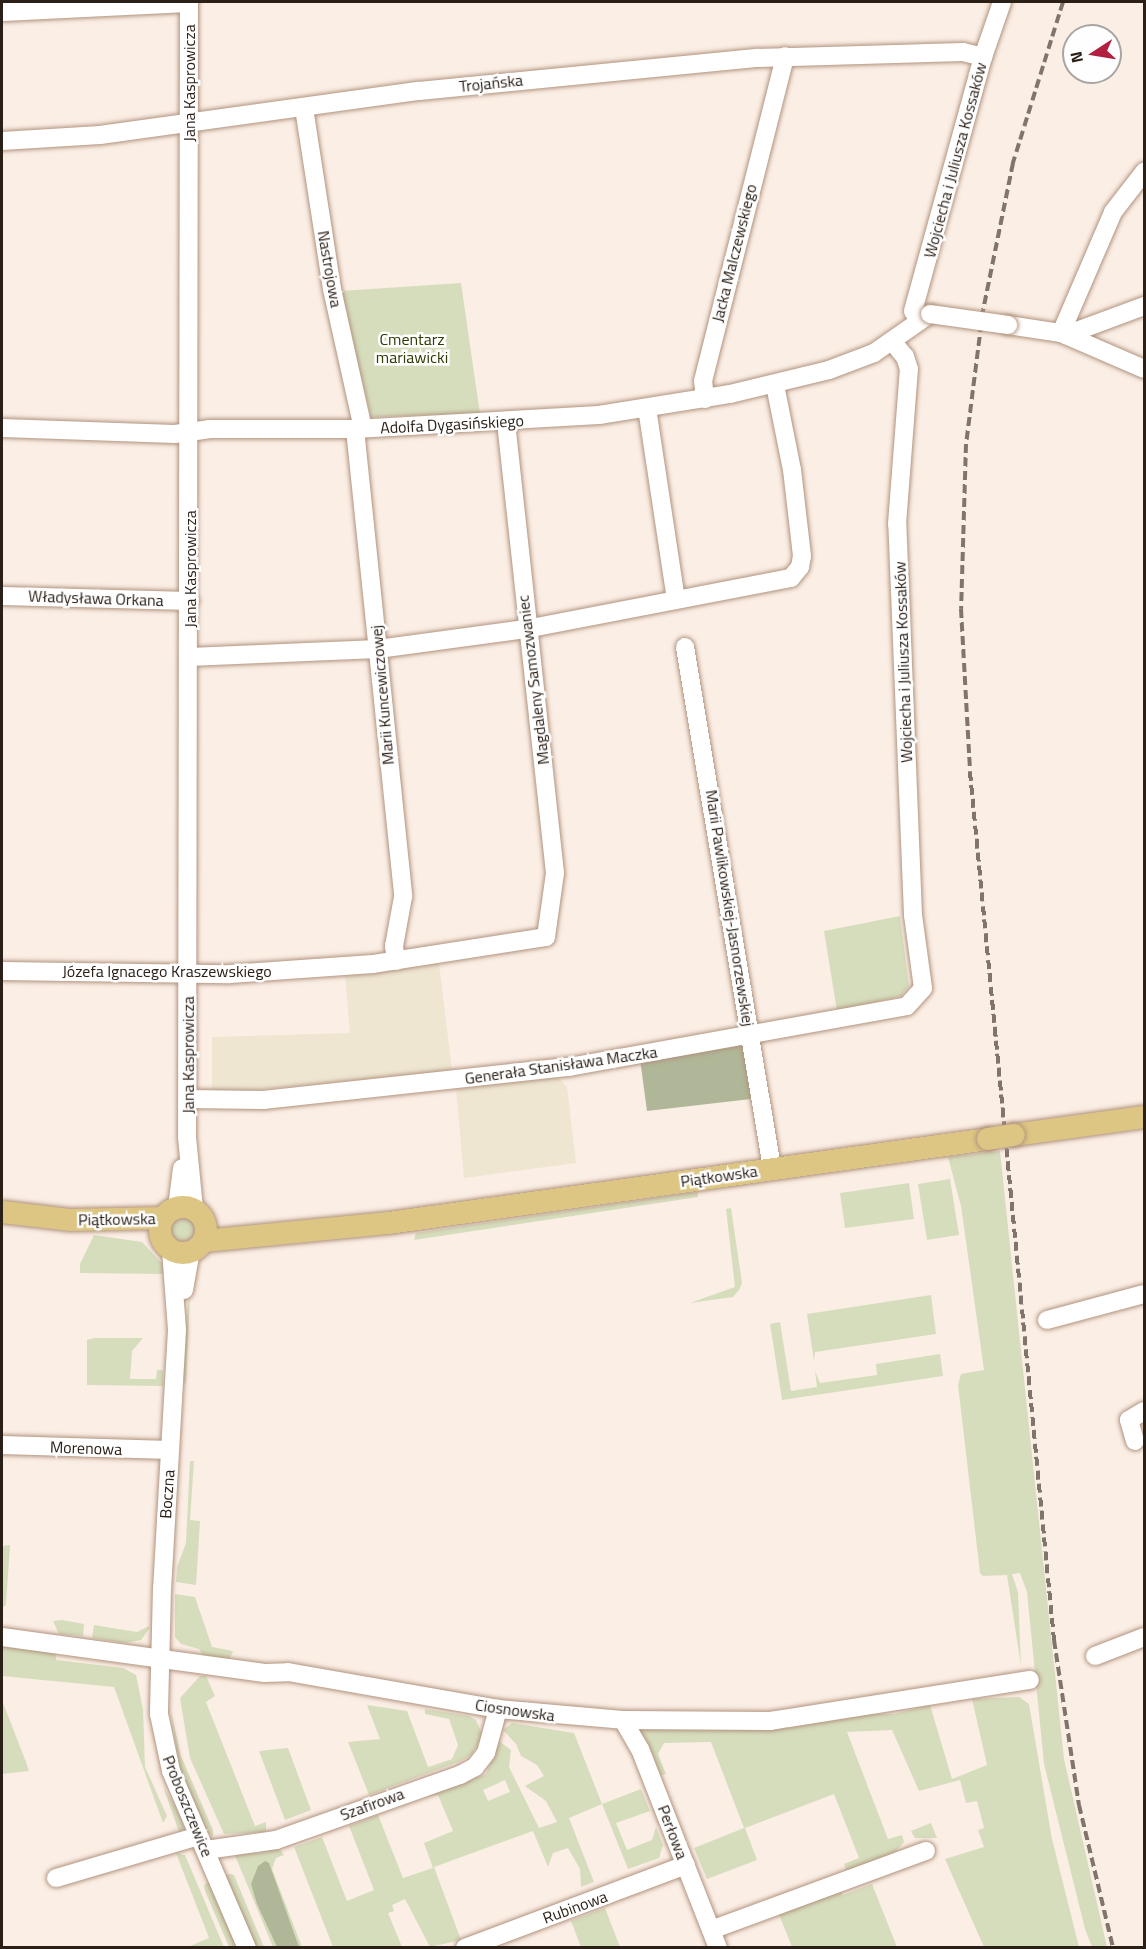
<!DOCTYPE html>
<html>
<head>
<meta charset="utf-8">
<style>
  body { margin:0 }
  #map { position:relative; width:1146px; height:1949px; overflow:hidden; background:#fbeee5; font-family:"Titillium Web",sans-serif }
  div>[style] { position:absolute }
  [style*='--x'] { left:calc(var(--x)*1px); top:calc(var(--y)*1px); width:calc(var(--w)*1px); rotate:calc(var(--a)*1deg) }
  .commercial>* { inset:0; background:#eee6d1 }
  .green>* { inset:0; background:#d6ddbd }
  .round { border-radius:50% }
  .forest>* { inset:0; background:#b0b798 }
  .roads { filter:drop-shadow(0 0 2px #b1937e) drop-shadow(0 0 2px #b1937e) }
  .minor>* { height:18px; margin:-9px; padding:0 9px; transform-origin:9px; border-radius:9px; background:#fff }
  .major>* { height:22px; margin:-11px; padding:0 11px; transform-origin:11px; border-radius:11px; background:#ddc683 }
  .major>.ring { margin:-11px; padding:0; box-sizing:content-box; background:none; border:22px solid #ddc683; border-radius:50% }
  .rail>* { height:4px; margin-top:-2px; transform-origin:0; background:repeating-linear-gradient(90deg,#80756c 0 9px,transparent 0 13.5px) }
  .bridges { filter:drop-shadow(0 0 2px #b1937e) drop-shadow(0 0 2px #b1937e) }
  .minor-bridge>* { height:18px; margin:-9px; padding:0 9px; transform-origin:9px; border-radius:9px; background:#fff }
  .major-bridge>* { height:22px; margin:-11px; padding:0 11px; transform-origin:11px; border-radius:11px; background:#ddc683 }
  span { translate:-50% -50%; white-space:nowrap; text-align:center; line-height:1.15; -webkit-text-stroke:5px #fefefe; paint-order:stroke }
  .street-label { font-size:16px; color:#2b2018 }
  .park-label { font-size:16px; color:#323902 }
  .frame { position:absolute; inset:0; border:3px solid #2b2018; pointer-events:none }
  .north { position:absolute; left:1062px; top:24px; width:60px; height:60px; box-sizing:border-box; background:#fefefe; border:2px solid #aaa5a2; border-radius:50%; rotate:258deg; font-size:16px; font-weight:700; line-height:24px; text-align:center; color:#2b2018 }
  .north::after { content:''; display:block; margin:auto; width:21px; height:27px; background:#b21f40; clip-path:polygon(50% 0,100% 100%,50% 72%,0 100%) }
</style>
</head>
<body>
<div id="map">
  <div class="commercial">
    <div style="clip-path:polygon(439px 963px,452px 1071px,233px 1092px,212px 1090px,212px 1037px,350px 1033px,345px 975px)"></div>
    <div style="clip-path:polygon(558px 1077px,567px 1087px,576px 1163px,464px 1178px,456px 1089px)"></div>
  </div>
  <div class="green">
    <div style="clip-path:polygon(461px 283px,480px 414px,371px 417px,340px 291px)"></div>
    <div style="clip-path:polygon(900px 916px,909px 986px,901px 996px,837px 1011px,824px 931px)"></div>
    <div style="clip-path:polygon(1000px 1151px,1064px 1759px,1107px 1947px,1092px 1947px,1085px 1929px,1044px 1764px,1027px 1592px,1020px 1573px,1012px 1574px,1018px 1592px,1021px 1666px,1007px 1575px,983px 1576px,980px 1573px,958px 1385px,961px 1374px,984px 1370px,961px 1206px,948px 1157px)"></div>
    <div style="clip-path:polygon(950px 1179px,959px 1235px,927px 1240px,918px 1184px)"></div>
    <div style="clip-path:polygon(909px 1183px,914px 1219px,845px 1228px,840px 1193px)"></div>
    <div style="clip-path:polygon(698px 1192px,698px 1197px,414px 1240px,416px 1233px)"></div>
    <div style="clip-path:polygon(731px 1208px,742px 1283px,739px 1290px,733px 1297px,690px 1303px,735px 1287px,726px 1209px)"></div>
    <div class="round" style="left:168px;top:1215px;width:30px;height:30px"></div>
    <div style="clip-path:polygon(94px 1235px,142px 1242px,167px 1269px,167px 1274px,80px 1273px,80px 1264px)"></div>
    <div style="clip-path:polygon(190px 1285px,190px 1294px,186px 1385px,181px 1376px)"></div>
    <div style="clip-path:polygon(931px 1295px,936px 1334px,815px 1352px,814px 1361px,807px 1314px)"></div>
    <div style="clip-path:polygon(780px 1322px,791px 1391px,817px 1387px,815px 1371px,820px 1383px,877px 1375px,876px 1364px,940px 1354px,943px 1376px,782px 1400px,770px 1324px)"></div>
    <div style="clip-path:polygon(94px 1338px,143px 1338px,132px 1351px,130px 1379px,156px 1379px,157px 1370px,163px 1370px,163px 1386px,87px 1385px,87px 1340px)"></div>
    <div style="clip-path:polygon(190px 1461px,194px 1461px,190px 1520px,200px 1521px,196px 1585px,176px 1582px,177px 1567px,186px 1543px)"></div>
    <div style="clip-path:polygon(10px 1545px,6px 1605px,3px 1607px,2px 1546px)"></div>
    <div style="clip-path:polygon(175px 1594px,195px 1597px,212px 1647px,233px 1651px,229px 1661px,204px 1657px,199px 1649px,181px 1644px,175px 1637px)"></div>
    <div style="clip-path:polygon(62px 1620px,84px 1624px,83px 1636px,59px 1634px,53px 1621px)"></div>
    <div style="clip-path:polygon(94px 1625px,137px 1632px,149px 1626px,149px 1629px,141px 1640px,125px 1643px,92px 1638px)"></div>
    <div style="clip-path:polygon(2px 1642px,56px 1651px,56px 1660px,123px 1668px,136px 1675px,143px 1709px,145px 1767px,167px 1816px,163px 1823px,114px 1687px,2px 1676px)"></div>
    <div style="clip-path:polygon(200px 1676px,206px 1676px,215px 1696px,206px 1702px,255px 1826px,266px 1822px,266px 1832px,224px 1834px,190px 1758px,180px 1698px)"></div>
    <div style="clip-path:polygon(1019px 1697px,1029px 1704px,1052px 1839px,1079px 1947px,984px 1947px,945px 1859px,984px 1847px,978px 1830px,984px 1828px,977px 1801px,966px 1803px,960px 1780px,919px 1791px,892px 1730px,847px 1732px,888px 1839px,902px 1835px,904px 1842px,892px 1856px,847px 1874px,844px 1864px,859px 1858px,834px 1794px,745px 1828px,757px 1860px,707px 1879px,694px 1848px,744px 1828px,711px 1742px,664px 1743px,658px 1754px,666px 1774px,661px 1775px,645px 1737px,638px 1731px,638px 1726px,770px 1728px,866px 1714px,894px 1714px,930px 1705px,952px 1779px,987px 1765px,972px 1699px)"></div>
    <div style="clip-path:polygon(2px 1700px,26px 1762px,29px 1771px,2px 1774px)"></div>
    <div style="clip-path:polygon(367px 1705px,407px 1711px,428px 1767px,452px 1759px,458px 1745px,449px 1719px,425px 1714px,425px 1709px,469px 1716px,476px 1720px,483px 1736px,471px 1755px,458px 1762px,369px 1795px,348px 1742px,380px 1739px)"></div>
    <div style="clip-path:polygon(170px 1707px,181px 1756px,213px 1830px,213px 1837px,206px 1831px,179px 1767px)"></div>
    <div style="clip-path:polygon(evenodd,512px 1723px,574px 1733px,602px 1804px,641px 1789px,650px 1811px,616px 1823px,627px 1850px,652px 1840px,656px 1827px,663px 1845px,659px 1858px,628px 1869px,602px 1804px,569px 1818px,594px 1882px,581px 1887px,580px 1869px,568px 1848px,553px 1853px,548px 1867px,533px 1831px,434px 1867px,461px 1940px,430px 1947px,405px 1899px,392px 1905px,394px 1911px,388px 1913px,402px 1947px,333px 1947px,294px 1847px,322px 1837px,347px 1901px,374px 1890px,349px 1826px,378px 1815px,403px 1878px,433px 1868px,424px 1843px,453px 1831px,438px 1795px,424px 1797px,486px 1774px,499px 1741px,511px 1750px,509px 1767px,539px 1828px,557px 1822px,546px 1801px,525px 1786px,544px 1776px,537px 1765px,521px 1756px,516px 1744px,503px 1730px,512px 1723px,505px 1780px,510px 1792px,488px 1801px,483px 1790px,505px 1780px)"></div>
    <div style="clip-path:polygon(288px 1748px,311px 1810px,285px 1820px,259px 1751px)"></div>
    <div style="clip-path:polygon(163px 1786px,181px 1816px,184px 1827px,180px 1835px)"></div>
    <div style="clip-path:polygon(931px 1823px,937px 1838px,915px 1838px,911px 1831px)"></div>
    <div style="clip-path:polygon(278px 1847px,284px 1855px,276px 1858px,272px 1869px,302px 1947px,273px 1947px,234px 1853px,261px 1853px)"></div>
    <div style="clip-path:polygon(176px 1853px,185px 1855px,224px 1947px,188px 1947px,209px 1938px)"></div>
    <div style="clip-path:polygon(231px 1874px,234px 1875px,264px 1947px,255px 1947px,225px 1875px)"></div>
    <div style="clip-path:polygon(210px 1881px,238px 1947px,229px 1947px,205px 1891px,204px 1885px)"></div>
    <div style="clip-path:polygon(872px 1884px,897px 1947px,792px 1947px,778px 1912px,840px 1889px,843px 1895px)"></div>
    <div style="clip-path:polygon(605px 1908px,620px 1947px,581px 1947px,571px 1921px)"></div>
  </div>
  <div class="forest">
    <div style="clip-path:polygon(739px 1042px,746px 1046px,751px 1099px,647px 1111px,640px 1059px)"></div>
    <div style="clip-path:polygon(265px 1861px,269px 1863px,299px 1947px,277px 1947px,257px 1904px,251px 1884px,258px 1866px)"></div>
  </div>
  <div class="roads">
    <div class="minor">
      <div style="--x:189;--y:2;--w:1135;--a:90.1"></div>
      <div style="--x:187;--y:1137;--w:72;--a:84.4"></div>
      <div style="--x:2;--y:12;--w:187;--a:-2.8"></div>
      <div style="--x:304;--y:108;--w:183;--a:81.2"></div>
      <div style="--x:332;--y:289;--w:143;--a:77.5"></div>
      <div style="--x:2;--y:141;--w:98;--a:-3.5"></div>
      <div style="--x:100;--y:135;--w:322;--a:-7.9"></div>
      <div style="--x:419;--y:91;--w:341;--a:-5.6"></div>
      <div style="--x:758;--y:58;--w:205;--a:-1.7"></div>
      <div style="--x:963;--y:52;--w:21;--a:14"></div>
      <div style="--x:918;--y:319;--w:9;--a:-122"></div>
      <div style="--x:913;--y:311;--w:263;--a:-74.6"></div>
      <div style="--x:983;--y:57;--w:58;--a:-70.9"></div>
      <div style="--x:1008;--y:325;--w:54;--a:8.6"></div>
      <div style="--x:1061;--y:333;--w:90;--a:23.4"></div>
      <div style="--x:1061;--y:333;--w:132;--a:-66.7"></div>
      <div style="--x:1113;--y:212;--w:51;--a:-52.2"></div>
      <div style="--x:1066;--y:335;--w:83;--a:-20.4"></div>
      <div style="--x:705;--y:399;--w:18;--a:-96"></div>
      <div style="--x:703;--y:381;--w:335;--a:-75.8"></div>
      <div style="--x:647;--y:408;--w:193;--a:81.4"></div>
      <div style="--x:2;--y:428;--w:173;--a:2"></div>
      <div style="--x:175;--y:434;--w:34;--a:-8"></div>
      <div style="--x:209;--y:429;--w:146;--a:0"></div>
      <div style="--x:355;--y:429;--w:244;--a:-3.3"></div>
      <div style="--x:599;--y:415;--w:133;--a:-9.1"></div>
      <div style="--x:730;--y:394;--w:102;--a:-13.6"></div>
      <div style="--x:829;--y:370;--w:48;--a:-20.7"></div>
      <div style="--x:874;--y:353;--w:68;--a:-34.9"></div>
      <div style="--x:355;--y:429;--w:470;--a:84.1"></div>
      <div style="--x:403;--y:897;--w:50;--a:100.4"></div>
      <div style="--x:394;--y:946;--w:15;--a:82"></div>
      <div style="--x:2;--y:596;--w:188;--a:1.5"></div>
      <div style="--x:685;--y:647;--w:528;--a:80.52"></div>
      <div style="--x:189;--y:657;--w:189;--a:-2.4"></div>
      <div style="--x:378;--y:649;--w:149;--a:-7.7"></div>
      <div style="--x:526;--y:629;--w:270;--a:-10.9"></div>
      <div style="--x:791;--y:578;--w:14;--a:-51"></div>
      <div style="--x:800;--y:567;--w:11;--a:-80"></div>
      <div style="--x:802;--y:556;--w:87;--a:-96.6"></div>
      <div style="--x:792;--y:470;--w:87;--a:-101.3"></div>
      <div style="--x:2;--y:971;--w:228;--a:0.8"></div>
      <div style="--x:230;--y:974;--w:143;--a:-4"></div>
      <div style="--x:373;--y:964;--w:175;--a:-8.9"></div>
      <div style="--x:546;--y:937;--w:65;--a:-82"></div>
      <div style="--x:555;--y:873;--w:454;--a:-96.2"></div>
      <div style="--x:188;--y:1099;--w:75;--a:0.8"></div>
      <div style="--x:263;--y:1100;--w:308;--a:-6.2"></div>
      <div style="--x:569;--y:1067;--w:343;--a:-10.2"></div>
      <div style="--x:907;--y:1006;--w:24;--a:-48"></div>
      <div style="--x:923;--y:988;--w:74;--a:-97.8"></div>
      <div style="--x:913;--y:915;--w:391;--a:-92.3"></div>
      <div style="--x:897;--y:524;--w:155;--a:-85.6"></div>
      <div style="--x:909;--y:369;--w:13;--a:-108"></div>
      <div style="--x:905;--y:357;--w:19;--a:-129"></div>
      <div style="--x:177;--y:1208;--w:40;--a:-82.9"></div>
      <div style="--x:171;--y:1250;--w:80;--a:85.7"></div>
      <div style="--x:177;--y:1330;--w:258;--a:93.3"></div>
      <div style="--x:162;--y:1588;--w:126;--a:91.4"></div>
      <div style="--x:159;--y:1714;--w:58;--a:78.1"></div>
      <div style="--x:171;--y:1771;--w:193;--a:66.8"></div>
      <div style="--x:184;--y:1290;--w:39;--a:-80"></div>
      <div style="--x:1047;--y:1320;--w:100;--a:-15"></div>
      <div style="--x:1135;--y:1441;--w:22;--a:-106"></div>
      <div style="--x:1129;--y:1420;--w:17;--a:-31"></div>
      <div style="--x:2;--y:1445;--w:168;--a:1.7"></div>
      <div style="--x:2;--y:1637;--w:265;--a:7.8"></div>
      <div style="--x:265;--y:1673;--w:23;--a:-2"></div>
      <div style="--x:288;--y:1672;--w:213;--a:10"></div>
      <div style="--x:498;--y:1709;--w:125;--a:5"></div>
      <div style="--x:623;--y:1720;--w:147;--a:0.4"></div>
      <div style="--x:770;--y:1721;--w:263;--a:-9"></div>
      <div style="--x:1095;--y:1656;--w:53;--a:-21.2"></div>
      <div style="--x:623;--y:1720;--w:34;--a:60"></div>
      <div style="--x:640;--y:1749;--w:214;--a:68.6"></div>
      <div style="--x:206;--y:1850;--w:71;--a:-8.1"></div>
      <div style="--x:276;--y:1840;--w:195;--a:-19.5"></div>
      <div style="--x:460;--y:1775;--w:17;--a:-28"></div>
      <div style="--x:475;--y:1767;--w:18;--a:-52"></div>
      <div style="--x:486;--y:1753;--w:46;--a:-74.7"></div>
      <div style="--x:56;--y:1878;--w:149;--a:-16.4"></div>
      <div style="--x:711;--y:1930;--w:229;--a:-20.2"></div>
      <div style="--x:465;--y:1948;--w:236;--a:-20.6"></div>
    </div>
    <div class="major">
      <div style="--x:1014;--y:1135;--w:131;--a:-7.9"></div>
      <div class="ring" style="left:160px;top:1207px;width:24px;height:24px"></div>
      <div style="--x:2;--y:1212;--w:68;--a:6.7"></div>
      <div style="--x:70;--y:1220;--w:93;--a:-1.2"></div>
      <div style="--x:204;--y:1241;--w:186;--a:-5.6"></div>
      <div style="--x:389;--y:1223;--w:605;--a:-7.98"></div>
    </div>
  </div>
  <div class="rail">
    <div style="--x:1063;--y:2;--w:169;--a:107.3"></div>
    <div style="--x:1013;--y:163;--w:150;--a:101.5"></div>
    <div style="--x:983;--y:310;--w:135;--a:97.2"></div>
    <div style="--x:966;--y:444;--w:165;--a:91.7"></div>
    <div style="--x:961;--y:609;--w:163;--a:86.8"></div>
    <div style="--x:970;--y:772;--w:872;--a:84.47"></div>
    <div style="--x:1054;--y:1640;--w:167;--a:81.4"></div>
    <div style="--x:1079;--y:1805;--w:147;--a:76.6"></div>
  </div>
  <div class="bridges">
    <div class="minor-bridge">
      <div style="--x:930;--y:314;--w:79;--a:8"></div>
    </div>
    <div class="major-bridge">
      <div style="--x:988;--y:1139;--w:26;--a:-9"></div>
    </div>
  </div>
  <div class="street-label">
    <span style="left:189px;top:83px;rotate:-90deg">Jana Kasprowicza</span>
    <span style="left:491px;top:83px;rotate:-6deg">Trojańska</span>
    <span style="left:955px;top:160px;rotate:-75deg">Wojciecha i Juliusza Kossaków</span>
    <span style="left:734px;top:253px;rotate:-76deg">Jacka Malczewskiego</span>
    <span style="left:330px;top:269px;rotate:80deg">Nastrojowa</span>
    <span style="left:452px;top:424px;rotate:-3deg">Adolfa Dygasińskiego</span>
    <span style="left:190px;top:569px;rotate:-90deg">Jana Kasprowicza</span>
    <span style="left:96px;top:598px;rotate:2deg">Władysława Orkana</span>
    <span style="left:903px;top:662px;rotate:-92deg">Wojciecha i Juliusza Kossaków</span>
    <span style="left:533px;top:680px;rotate:-97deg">Magdaleny Samozwaniec</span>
    <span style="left:382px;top:695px;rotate:-95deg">Marii Kuncewiczowej</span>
    <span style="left:730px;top:908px;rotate:81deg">Marii Pawlikowskiej-Jasnorzewskiej</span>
    <span style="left:167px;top:971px">Józefa Ignacego Kraszewskiego</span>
    <span style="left:188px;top:1055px;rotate:-90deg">Jana Kasprowicza</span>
    <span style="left:561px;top:1065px;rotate:-8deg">Generała Stanisława Maczka</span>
    <span style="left:719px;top:1176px;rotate:-8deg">Piątkowska</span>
    <span style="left:117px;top:1219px;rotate:-1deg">Piątkowska</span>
    <span style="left:86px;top:1448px;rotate:2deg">Morenowa</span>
    <span style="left:167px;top:1494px;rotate:-86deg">Boczna</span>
    <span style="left:515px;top:1710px;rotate:8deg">Ciosnowska</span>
    <span style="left:372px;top:1804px;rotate:-20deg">Szafirowa</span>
    <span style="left:188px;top:1806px;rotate:68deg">Proboszczewice</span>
    <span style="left:673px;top:1832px;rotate:69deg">Perłowa</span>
    <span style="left:575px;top:1907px;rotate:-20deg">Rubinowa</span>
  </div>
  <div class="park-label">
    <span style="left:412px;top:348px">Cmentarz<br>mariawicki</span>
  </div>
  <div class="frame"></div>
  <div class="north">N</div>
</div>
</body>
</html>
